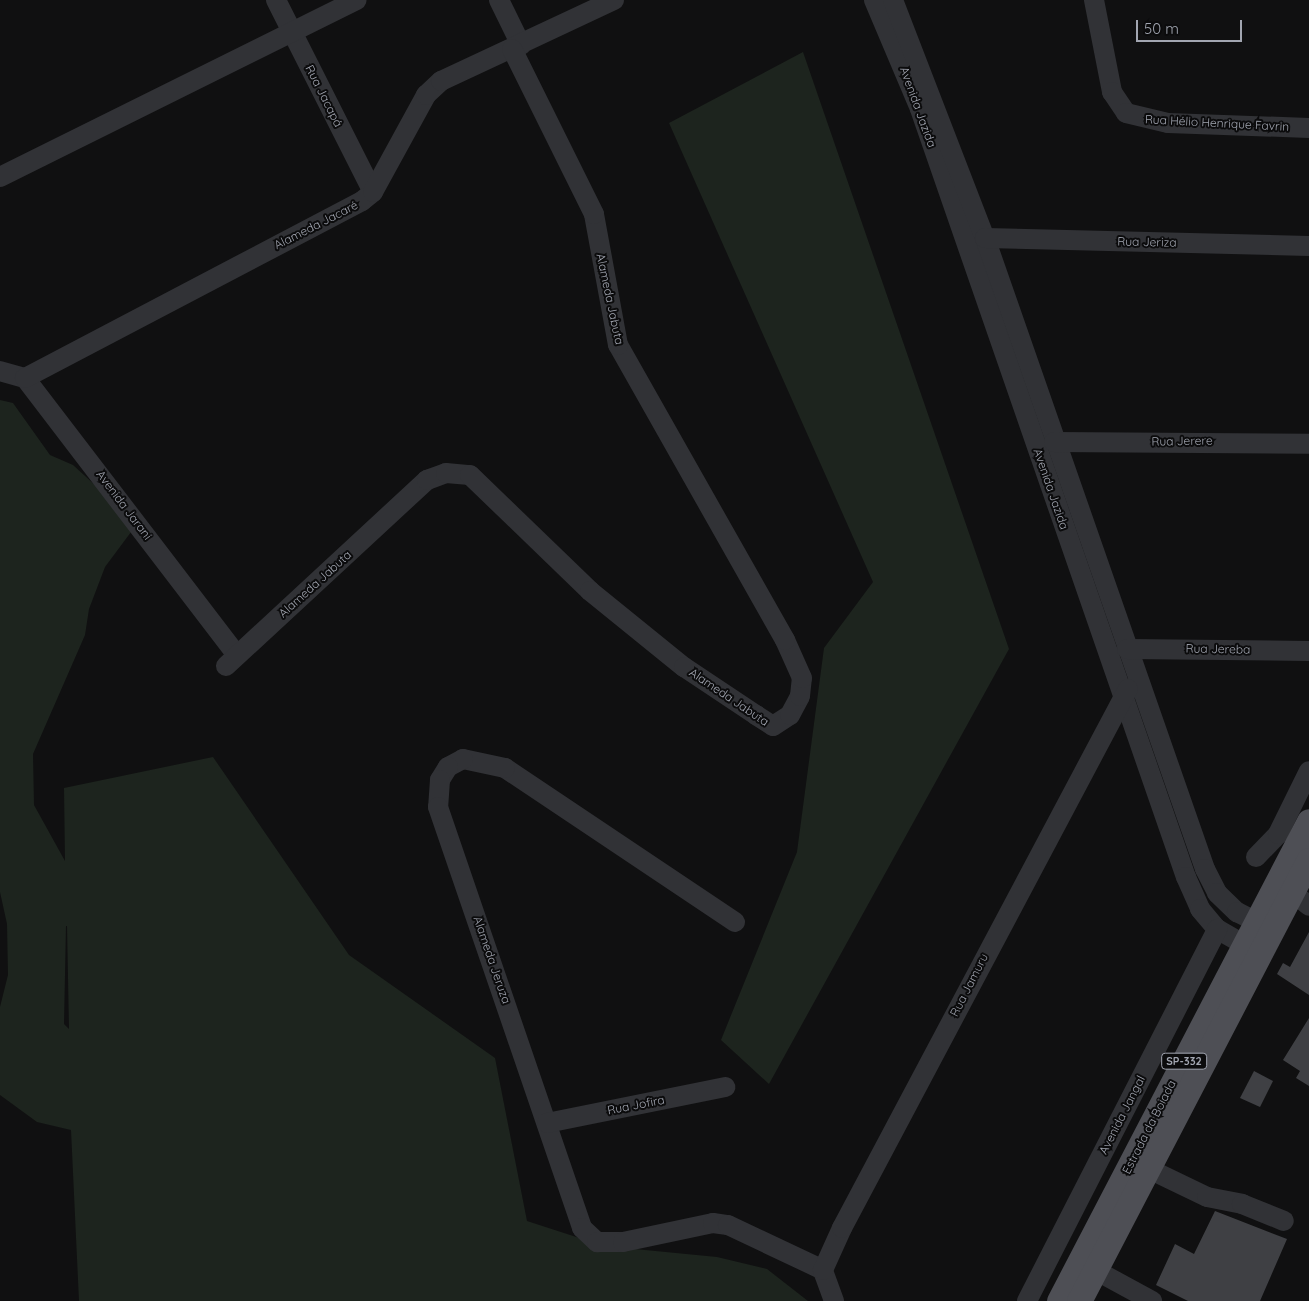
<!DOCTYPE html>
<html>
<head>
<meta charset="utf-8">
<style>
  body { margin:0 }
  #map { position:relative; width:1309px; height:1301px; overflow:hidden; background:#101011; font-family:Quicksand,sans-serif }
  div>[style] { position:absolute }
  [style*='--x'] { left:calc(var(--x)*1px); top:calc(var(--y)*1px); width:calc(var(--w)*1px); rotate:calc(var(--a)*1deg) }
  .green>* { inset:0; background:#1d241e }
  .building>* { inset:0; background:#3f4044 }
  .minor>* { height:20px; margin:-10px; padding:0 10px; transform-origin:10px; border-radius:10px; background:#313236 }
  .major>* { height:25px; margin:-12.5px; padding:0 12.5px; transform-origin:12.5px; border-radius:12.5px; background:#4e4f55 }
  span { translate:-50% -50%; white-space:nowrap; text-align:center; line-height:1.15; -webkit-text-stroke:4px #0b0b0c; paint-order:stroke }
  .shield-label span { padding:1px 4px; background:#0b0b0c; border:1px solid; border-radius:4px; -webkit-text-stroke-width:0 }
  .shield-label { font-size:11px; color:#a2a6b1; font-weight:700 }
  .street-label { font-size:12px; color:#a2a6b1 }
  .scale { position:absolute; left:1136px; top:20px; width:106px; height:22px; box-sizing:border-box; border:2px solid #a2a6b1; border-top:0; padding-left:6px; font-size:15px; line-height:18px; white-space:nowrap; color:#a2a6b1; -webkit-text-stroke:4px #0b0b0c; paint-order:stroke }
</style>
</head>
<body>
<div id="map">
  <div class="green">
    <div style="clip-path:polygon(803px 52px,1009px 649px,769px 1084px,721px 1040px,797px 852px,824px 648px,873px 582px,669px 123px)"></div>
    <div style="clip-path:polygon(evenodd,0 400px,13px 403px,50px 455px,73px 465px,119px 507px,134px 528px,105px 567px,89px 609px,85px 635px,33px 754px,34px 805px,65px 861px,64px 788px,213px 757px,349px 955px,495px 1058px,527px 1221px,604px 1246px,717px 1257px,767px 1269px,808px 1301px,79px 1301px,71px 1130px,37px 1122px,0 1095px,0 1007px,8px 975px,7px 924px,0 892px,0 400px,66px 926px,67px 926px,69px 1029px,64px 1024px,66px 926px)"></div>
  </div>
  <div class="building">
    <div style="clip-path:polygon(1309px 932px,1309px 995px,1277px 974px,1283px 963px,1290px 967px)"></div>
    <div style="clip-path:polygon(1309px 1018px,1309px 1086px,1296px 1078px,1300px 1071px,1283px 1060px)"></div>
    <div style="clip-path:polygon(1254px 1071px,1273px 1081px,1260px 1107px,1240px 1098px)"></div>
    <div style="clip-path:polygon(1215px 1211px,1287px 1239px,1260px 1301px,1188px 1301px,1156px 1285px,1175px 1244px,1194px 1254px)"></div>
  </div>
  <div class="minor">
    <div style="--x:276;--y:0;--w:215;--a:63.2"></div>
    <div style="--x:499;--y:0;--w:50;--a:63.9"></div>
    <div style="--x:874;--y:0;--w:118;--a:67.1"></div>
    <div style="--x:920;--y:109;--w:813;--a:70.9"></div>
    <div style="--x:1186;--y:877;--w:35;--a:66"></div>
    <div style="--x:1200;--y:909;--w:26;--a:50"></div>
    <div style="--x:1217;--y:929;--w:46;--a:29.9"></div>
    <div style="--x:893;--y:0;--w:255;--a:68.9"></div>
    <div style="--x:985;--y:238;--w:668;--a:70.78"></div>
    <div style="--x:1205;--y:869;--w:27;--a:63"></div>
    <div style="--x:1217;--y:893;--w:28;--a:44"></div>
    <div style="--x:1237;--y:912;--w:37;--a:27"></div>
    <div style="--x:1094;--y:0;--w:94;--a:78.9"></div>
    <div style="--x:1112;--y:92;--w:25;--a:56"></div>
    <div style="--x:1126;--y:113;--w:43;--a:13.4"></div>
    <div style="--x:1168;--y:123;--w:141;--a:2"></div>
    <div style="--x:0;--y:177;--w:398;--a:-26.4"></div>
    <div style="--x:985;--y:238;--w:324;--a:1.4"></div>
    <div style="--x:0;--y:371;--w:26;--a:16"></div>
    <div style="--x:25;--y:378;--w:349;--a:52.6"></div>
    <div style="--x:25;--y:378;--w:381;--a:-27.7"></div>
    <div style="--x:362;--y:201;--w:14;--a:-39"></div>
    <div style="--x:373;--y:192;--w:111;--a:-61.3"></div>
    <div style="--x:426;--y:95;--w:21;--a:-43"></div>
    <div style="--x:441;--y:81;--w:191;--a:-25.1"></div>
    <div style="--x:1054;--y:442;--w:255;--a:0.4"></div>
    <div style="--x:1127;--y:649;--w:182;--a:0.6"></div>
    <div style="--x:226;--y:666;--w:274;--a:-42.8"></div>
    <div style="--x:427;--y:480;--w:20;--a:-20"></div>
    <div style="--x:446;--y:473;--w:24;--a:5"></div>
    <div style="--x:470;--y:475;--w:167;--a:44"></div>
    <div style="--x:590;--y:591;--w:121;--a:39"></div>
    <div style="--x:684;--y:667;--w:87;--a:33.7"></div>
    <div style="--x:756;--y:715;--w:20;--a:33"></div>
    <div style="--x:773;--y:726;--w:20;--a:-33"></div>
    <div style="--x:790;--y:715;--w:21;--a:-62"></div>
    <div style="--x:800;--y:696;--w:18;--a:-84"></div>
    <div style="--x:802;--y:678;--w:42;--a:-114.1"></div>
    <div style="--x:785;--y:640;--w:339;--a:-119.5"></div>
    <div style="--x:618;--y:345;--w:133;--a:-100.4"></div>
    <div style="--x:594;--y:214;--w:184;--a:-116.4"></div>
    <div style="--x:1256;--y:857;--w:32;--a:-46"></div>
    <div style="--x:1278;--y:834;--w:70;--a:-63.8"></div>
    <div style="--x:1292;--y:892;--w:22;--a:39"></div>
    <div style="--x:735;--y:922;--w:277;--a:-146.2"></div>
    <div style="--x:505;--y:768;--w:43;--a:-167.9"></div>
    <div style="--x:463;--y:759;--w:17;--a:152"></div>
    <div style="--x:448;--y:767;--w:15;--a:122"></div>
    <div style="--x:440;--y:780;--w:27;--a:94"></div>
    <div style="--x:438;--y:807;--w:445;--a:71.1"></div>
    <div style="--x:582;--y:1228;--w:21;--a:43"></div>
    <div style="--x:597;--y:1242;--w:26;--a:0"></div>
    <div style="--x:623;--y:1242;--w:92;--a:-11.9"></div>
    <div style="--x:713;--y:1223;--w:15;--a:8"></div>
    <div style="--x:728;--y:1225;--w:105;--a:25.3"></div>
    <div style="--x:547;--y:1123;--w:182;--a:-11.4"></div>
    <div style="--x:1149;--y:1169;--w:64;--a:25.8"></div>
    <div style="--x:1207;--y:1197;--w:36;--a:11"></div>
    <div style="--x:1242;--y:1204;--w:45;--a:22"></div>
    <div style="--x:1095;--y:1270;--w:65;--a:28.5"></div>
    <div style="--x:834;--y:1301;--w:33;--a:-110"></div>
    <div style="--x:823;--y:1270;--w:46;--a:-65.7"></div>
    <div style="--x:842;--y:1228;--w:610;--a:-62.05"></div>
    <div style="--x:1027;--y:1301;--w:418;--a:-62.9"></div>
  </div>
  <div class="major">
    <div style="--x:1059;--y:1301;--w:541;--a:-62.49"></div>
    <div style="--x:1079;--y:1301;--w:497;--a:-62.5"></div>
  </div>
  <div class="shield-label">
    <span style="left:1184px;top:1061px">SP-332</span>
  </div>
  <div class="street-label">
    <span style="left:324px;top:96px;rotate:63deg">Rua Jacapá</span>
    <span style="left:918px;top:107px;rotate:70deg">Avenida Jazida</span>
    <span style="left:1217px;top:123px;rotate:3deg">Rua Hélio Henrique Favrin</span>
    <span style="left:316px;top:225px;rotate:-27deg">Alameda Jacaré</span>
    <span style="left:1147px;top:242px;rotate:1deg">Rua Jeriza</span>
    <span style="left:610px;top:299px;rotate:78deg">Alameda Jabuta</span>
    <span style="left:1182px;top:441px;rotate:-1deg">Rua Jerere</span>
    <span style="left:1051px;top:489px;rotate:71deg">Avenida Jazida</span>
    <span style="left:124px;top:505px;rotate:53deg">Avenida Jarani</span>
    <span style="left:315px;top:584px;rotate:-42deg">Alameda Jabuta</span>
    <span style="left:1218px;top:649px;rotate:1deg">Rua Jereba</span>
    <span style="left:729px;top:697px;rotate:34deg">Alameda Jabuta</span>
    <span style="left:492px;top:960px;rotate:71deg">Alameda Jeruza</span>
    <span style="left:969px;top:985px;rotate:-63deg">Rua Jamuru</span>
    <span style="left:636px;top:1105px;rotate:-11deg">Rua Jofira</span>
    <span style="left:1122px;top:1115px;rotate:-63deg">Avenida Jangal</span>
    <span style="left:1149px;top:1127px;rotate:-63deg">Estrada da Boiada</span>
  </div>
  <div class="scale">50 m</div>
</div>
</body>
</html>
